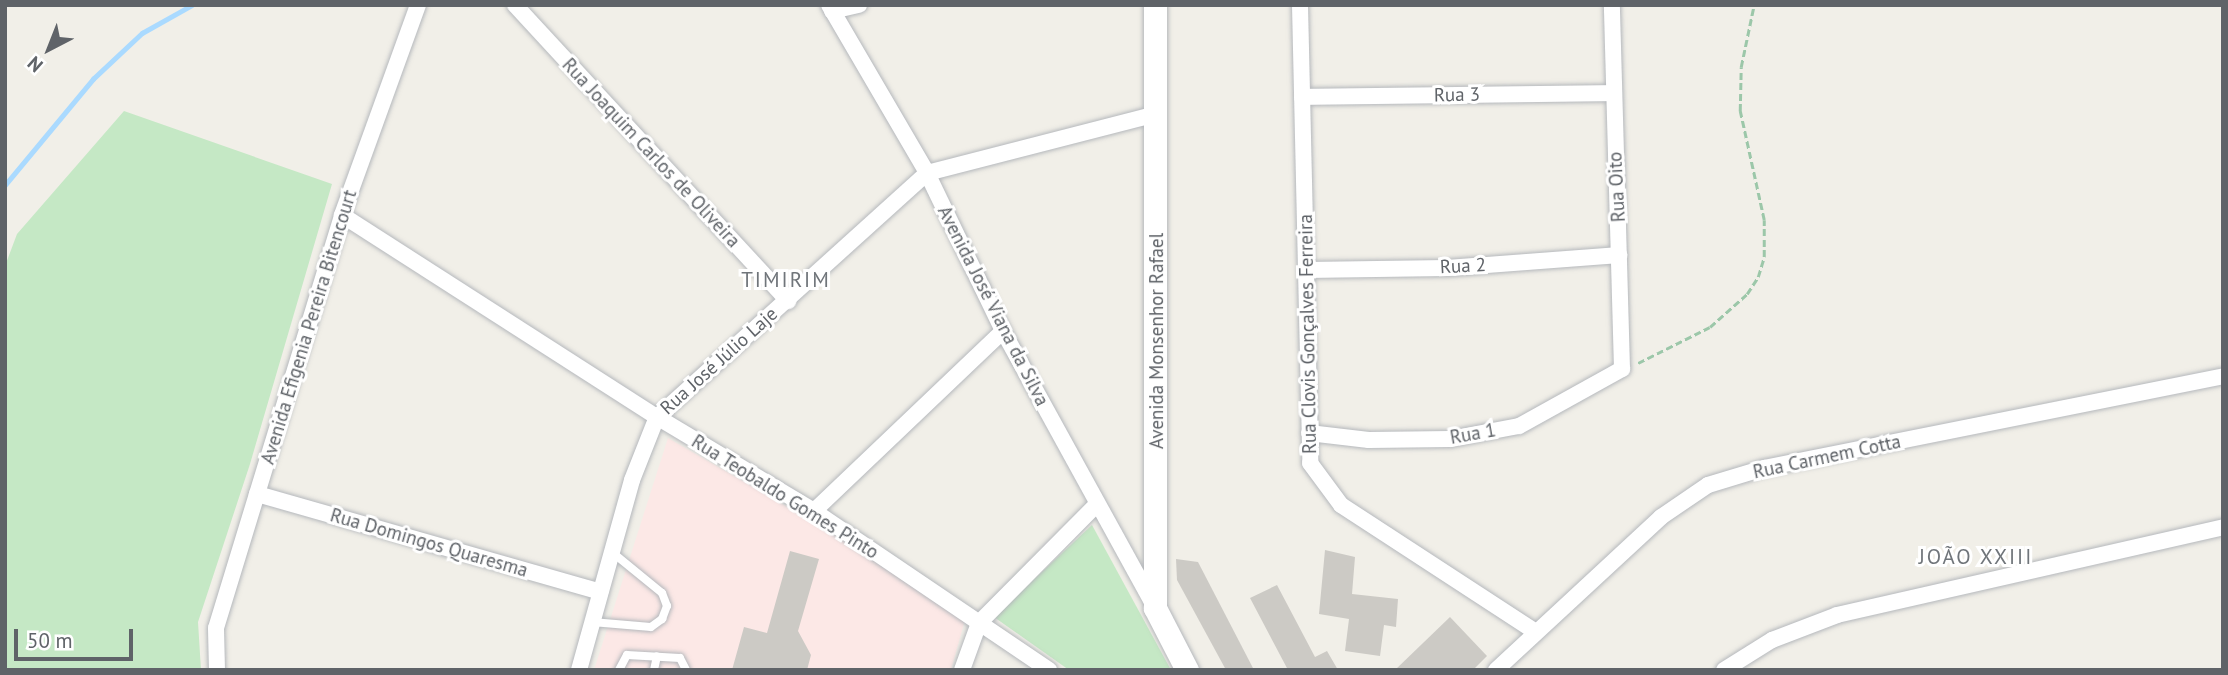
<!DOCTYPE html>
<html>
<head>
<meta charset="utf-8">
<style>
  body { margin:0 }
  #map { position:relative; width:2228px; height:675px; overflow:hidden; background:#f1efe8; font-family:"PT Sans",sans-serif }
  div>[style] { position:absolute }
  [style*='--x'] { left:calc(var(--x)*1px); top:calc(var(--y)*1px); width:calc(var(--w)*1px); rotate:calc(var(--a)*1deg) }
  .medical>* { inset:0; background:#fce8e6 }
  .green>* { inset:0; background:#c5e8c5 }
  .stream>* { height:4.5px; margin:-2.25px; padding:0 2.25px; transform-origin:2.25px; border-radius:2.25px; background:#aadaff }
  .building>* { inset:0; background:#cccac5 }
  .path>* { height:2.5px; margin-top:-1.25px; transform-origin:0; background:repeating-linear-gradient(90deg,#9cc7a9 0 7px,transparent 0 10.5px) }
  .roads { filter:drop-shadow(0 0 2px #b5b8bc) drop-shadow(0 0 2px #b5b8bc) }
  .lane>* { height:8px; margin:-4px; padding:0 4px; transform-origin:4px; border-radius:4px; background:#fff }
  .street>* { height:16px; margin:-8px; padding:0 8px; transform-origin:8px; border-radius:8px; background:#fff }
  .secondary>* { height:23px; margin:-11.5px; padding:0 11.5px; transform-origin:11.5px; border-radius:11.5px; background:#fff }
  span { translate:-50% -50%; white-space:nowrap; text-align:center; line-height:1.15; -webkit-text-stroke:6px #fff; paint-order:stroke }
  .street-label { font-size:19px; color:#5f6368 }
  .neighbourhood-label { font-size:21px; color:#70757a; letter-spacing:2px }
  .frame { position:absolute; inset:0; border:7px solid #5f6368; pointer-events:none }
  .north { position:absolute; left:14px; top:14px; width:70px; height:70px; -webkit-text-stroke:5px #fff; paint-order:stroke; rotate:222deg; font-size:19px; font-weight:700; line-height:28px; text-align:center; color:#5f6368 }
  .north::after { content:''; display:block; margin:auto; width:24px; height:32px; background:#5f6368; clip-path:polygon(50% 0,100% 100%,50% 72%,0 100%) }
  .scale { position:absolute; left:14px; top:629px; width:119px; height:32px; box-sizing:border-box; border:4px solid #5f6368; border-top:0; padding-left:9px; font-size:21px; line-height:24px; white-space:nowrap; color:#5f6368; -webkit-text-stroke:5px #fff; paint-order:stroke }
</style>
</head>
<body>
<div id="map">
  <div class="medical">
    <div style="clip-path:polygon(668px 438px,812px 521px,965px 620px,951px 670px,594px 670px)"></div>
  </div>
  <div class="green">
    <div style="clip-path:polygon(124px 111px,332px 184px,250px 464px,198px 622px,201px 670px,5px 670px,5px 266px,17px 234px)"></div>
    <div style="clip-path:polygon(1092px 525px,1171px 670px,1069px 670px,994px 617px)"></div>
  </div>
  <div class="stream">
    <div style="--x:5;--y:185;--w:138;--a:-50.3"></div>
    <div style="--x:93;--y:79;--w:67;--a:-43.2"></div>
    <div style="--x:142;--y:33;--w:57;--a:-29.2"></div>
  </div>
  <div class="building">
    <div style="clip-path:polygon(1325px 550px,1355px 557px,1352px 594px,1398px 599px,1396px 627px,1384px 625px,1380px 656px,1345px 651px,1349px 619px,1319px 614px)"></div>
    <div style="clip-path:polygon(790px 551px,819px 559px,798px 631px,811px 655px,807px 670px,732px 670px,744px 627px,767px 633px)"></div>
    <div style="clip-path:polygon(1176px 559px,1198px 562px,1254px 670px,1226px 670px,1177px 580px)"></div>
    <div style="clip-path:polygon(1277px 585px,1315px 657px,1327px 651px,1338px 670px,1288px 670px,1250px 598px)"></div>
    <div style="clip-path:polygon(1450px 617px,1487px 656px,1473px 670px,1395px 670px)"></div>
  </div>
  <div class="path">
    <div style="--x:1638;--y:363;--w:80;--a:-26.6"></div>
    <div style="--x:1710;--y:327;--w:50;--a:-41.7"></div>
    <div style="--x:1747;--y:294;--w:20;--a:-57"></div>
    <div style="--x:1758;--y:277;--w:21;--a:-73"></div>
    <div style="--x:1764;--y:257;--w:37;--a:-90"></div>
    <div style="--x:1764;--y:220;--w:112;--a:-102.4"></div>
    <div style="--x:1740;--y:111;--w:44;--a:-88.7"></div>
    <div style="--x:1741;--y:67;--w:63;--a:-78.2"></div>
  </div>
  <div class="roads">
    <div class="lane">
      <div style="--x:592;--y:622;--w:59;--a:4.8"></div>
      <div style="--x:651;--y:627;--w:14;--a:-36"></div>
      <div style="--x:662;--y:619;--w:14;--a:-69"></div>
      <div style="--x:667;--y:606;--w:14;--a:-111"></div>
      <div style="--x:662;--y:593;--w:63;--a:-140.8"></div>
      <div style="--x:619;--y:670;--w:17;--a:-62"></div>
      <div style="--x:627;--y:655;--w:53;--a:3.2"></div>
      <div style="--x:680;--y:658;--w:13;--a:63"></div>
      <div style="--x:654;--y:670;--w:14;--a:-78"></div>
    </div>
    <div class="street">
      <div style="--x:515;--y:5;--w:403;--a:47.3"></div>
      <div style="--x:829;--y:5;--w:194;--a:59.7"></div>
      <div style="--x:927;--y:173;--w:175;--a:64.3"></div>
      <div style="--x:1003;--y:331;--w:314;--a:61.2"></div>
      <div style="--x:1300;--y:5;--w:458;--a:88.7"></div>
      <div style="--x:1310;--y:463;--w:52;--a:53.6"></div>
      <div style="--x:1341;--y:505;--w:233;--a:33.1"></div>
      <div style="--x:832;--y:11;--w:28;--a:-13"></div>
      <div style="--x:1302;--y:97;--w:310;--a:-0.7"></div>
      <div style="--x:342;--y:215;--w:374;--a:32.7"></div>
      <div style="--x:657;--y:417;--w:183;--a:30.9"></div>
      <div style="--x:814;--y:511;--w:284;--a:34.1"></div>
      <div style="--x:1306;--y:270;--w:141;--a:-0.8"></div>
      <div style="--x:1447;--y:268;--w:173;--a:-4.3"></div>
      <div style="--x:1309;--y:433;--w:60;--a:6.7"></div>
      <div style="--x:1369;--y:440;--w:81;--a:-0.7"></div>
      <div style="--x:1450;--y:439;--w:70;--a:-10.7"></div>
      <div style="--x:1519;--y:426;--w:118;--a:-29"></div>
      <div style="--x:1622;--y:369;--w:364;--a:-91.6"></div>
      <div style="--x:257;--y:494;--w:357;--a:15.9"></div>
      <div style="--x:814;--y:511;--w:261;--a:-43.6"></div>
      <div style="--x:217;--y:670;--w:42;--a:-91.4"></div>
      <div style="--x:216;--y:628;--w:432;--a:-73"></div>
      <div style="--x:342;--y:215;--w:223;--a:-70.1"></div>
      <div style="--x:579;--y:670;--w:197;--a:-74.4"></div>
      <div style="--x:632;--y:480;--w:68;--a:-68.4"></div>
      <div style="--x:657;--y:417;--w:364;--a:-42.1"></div>
      <div style="--x:927;--y:173;--w:236;--a:-14.4"></div>
      <div style="--x:962;--y:670;--w:50;--a:-70.1"></div>
      <div style="--x:979;--y:623;--w:166;--a:-45.2"></div>
      <div style="--x:1496;--y:670;--w:225;--a:-42.8"></div>
      <div style="--x:1661;--y:517;--w:57;--a:-34.2"></div>
      <div style="--x:1708;--y:485;--w:59;--a:-16.9"></div>
      <div style="--x:1764;--y:468;--w:468;--a:-11.3"></div>
      <div style="--x:1724;--y:670;--w:57;--a:-32"></div>
      <div style="--x:1772;--y:640;--w:70;--a:-21"></div>
      <div style="--x:1837;--y:615;--w:396;--a:-12.8"></div>
    </div>
    <div class="secondary">
      <div style="--x:1155;--y:5;--w:603;--a:90"></div>
      <div style="--x:1155;--y:608;--w:70;--a:62.7"></div>
    </div>
  </div>
  <div class="street-label">
    <span style="left:1457px;top:95px;rotate:-1deg">Rua 3</span>
    <span style="left:651px;top:153px;rotate:47deg">Rua Joaquim Carlos de Oliveira</span>
    <span style="left:1617px;top:187px;rotate:-93deg">Rua Oito</span>
    <span style="left:1463px;top:266px;rotate:-3deg">Rua 2</span>
    <span style="left:993px;top:306px;rotate:63deg">Avenida José Viana da Silva</span>
    <span style="left:309px;top:327px;rotate:-73deg">Avenida Efigenia Pereira Bitencourt</span>
    <span style="left:1308px;top:334px;rotate:-91deg">Rua Clovis Gonçalves Ferreira</span>
    <span style="left:1157px;top:341px;rotate:-90deg">Avenida Monsenhor Rafael</span>
    <span style="left:719px;top:361px;rotate:-42deg">Rua José Júlio Laje</span>
    <span style="left:1473px;top:434px;rotate:-10deg">Rua 1</span>
    <span style="left:1827px;top:457px;rotate:-12deg">Rua Carmem Cotta</span>
    <span style="left:785px;top:497px;rotate:32deg">Rua Teobaldo Gomes Pinto</span>
    <span style="left:429px;top:543px;rotate:16deg">Rua Domingos Quaresma</span>
  </div>
  <div class="neighbourhood-label">
    <span style="left:786px;top:280px">TIMIRIM</span>
    <span style="left:1976px;top:557px">JOÃO XXIII</span>
  </div>
  <div class="frame"></div>
  <div class="north">N</div>
  <div class="scale">50 m</div>
</div>
</body>
</html>
